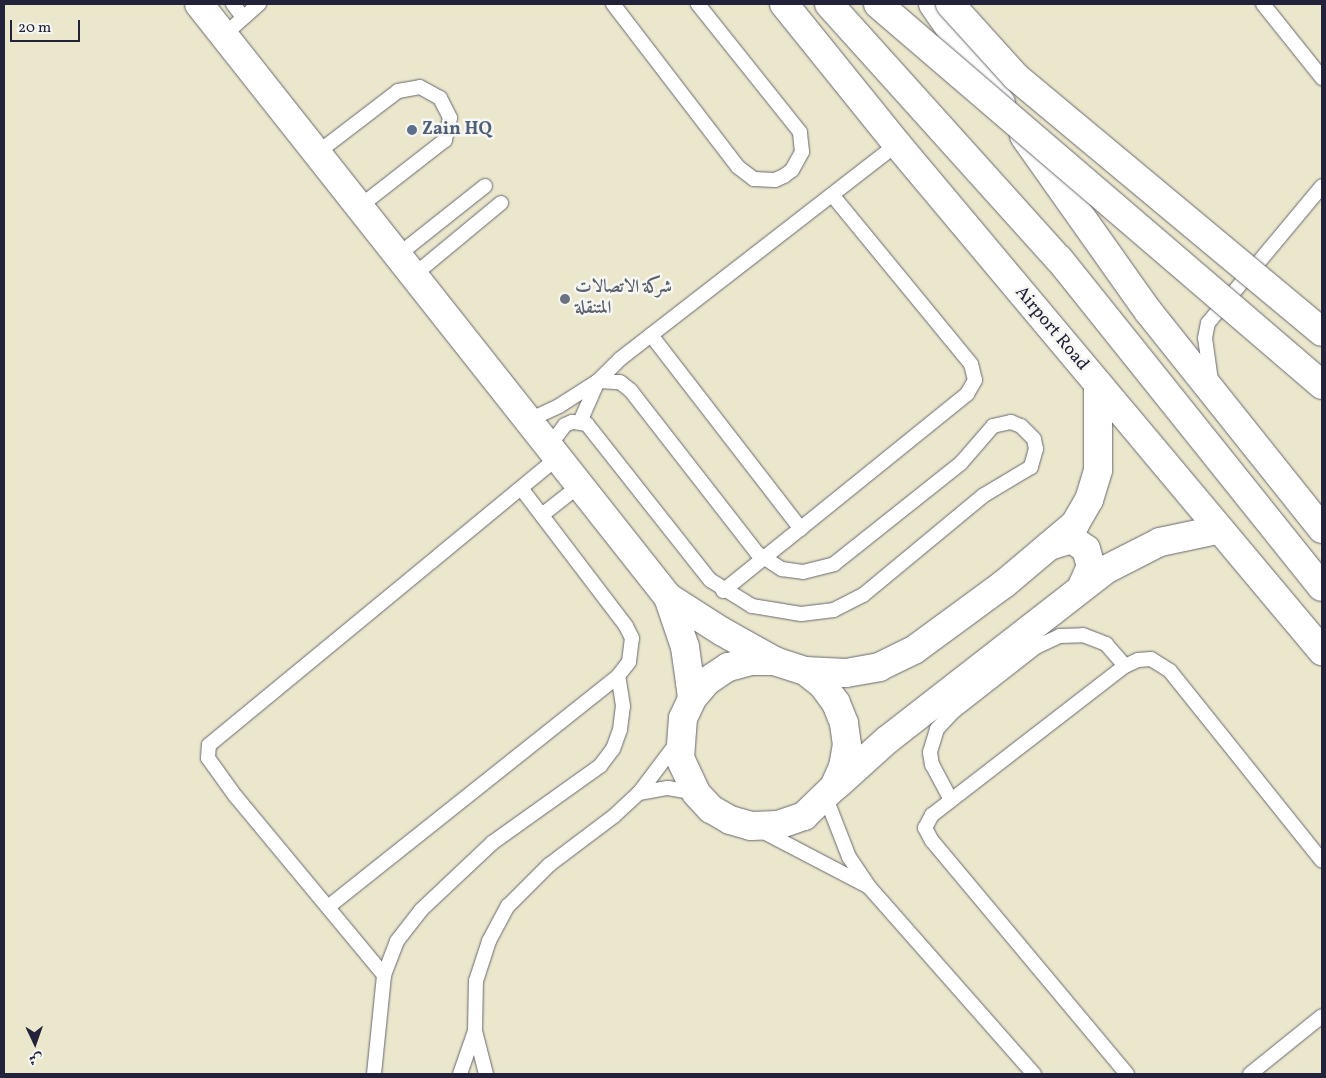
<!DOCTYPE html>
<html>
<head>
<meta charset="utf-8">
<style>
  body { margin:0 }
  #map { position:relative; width:1326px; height:1078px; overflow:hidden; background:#ebe7cd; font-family:Vollkorn,Amiri,serif }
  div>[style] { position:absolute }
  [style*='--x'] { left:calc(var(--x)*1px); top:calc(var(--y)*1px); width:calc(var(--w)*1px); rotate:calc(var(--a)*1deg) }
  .roads { filter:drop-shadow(0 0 1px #68676e) drop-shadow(0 0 1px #68676e) }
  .service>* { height:14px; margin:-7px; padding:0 7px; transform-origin:7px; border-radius:7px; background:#fff }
  .tertiary>* { height:28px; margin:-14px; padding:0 14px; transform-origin:14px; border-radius:14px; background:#fff }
  .secondary>* { height:28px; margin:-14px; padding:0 14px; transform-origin:14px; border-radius:14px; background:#fff }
  .trunk>* { height:28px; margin:-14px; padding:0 14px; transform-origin:14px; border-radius:14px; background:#fff }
  .bridges { filter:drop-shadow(0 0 1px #68676e) drop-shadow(0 0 1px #68676e) }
  .trunk-bridge>* { height:28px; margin:-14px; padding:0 14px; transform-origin:14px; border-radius:14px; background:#fff }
  .dots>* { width:14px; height:14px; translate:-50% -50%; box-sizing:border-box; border:2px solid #f6f6f2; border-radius:50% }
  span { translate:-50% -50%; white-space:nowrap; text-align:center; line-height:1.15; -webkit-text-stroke:5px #f6f6f2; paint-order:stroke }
  .service-label { font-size:18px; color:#4e5e75; font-weight:700 }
  .left { translate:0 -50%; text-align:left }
  .worship-label { font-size:18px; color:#5b616d; font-weight:700 }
  .street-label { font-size:18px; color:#22223b }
  .frame { position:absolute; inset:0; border:5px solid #22223b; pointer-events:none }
  .north { position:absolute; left:10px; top:1018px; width:50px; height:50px; -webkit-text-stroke:4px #f6f6f2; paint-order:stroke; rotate:177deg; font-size:14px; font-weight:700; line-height:20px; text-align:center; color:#22223b }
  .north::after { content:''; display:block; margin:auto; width:18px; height:22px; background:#22223b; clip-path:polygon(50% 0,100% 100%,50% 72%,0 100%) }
  .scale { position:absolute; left:10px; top:20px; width:70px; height:22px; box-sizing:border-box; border:2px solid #22223b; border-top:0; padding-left:6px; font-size:15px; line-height:18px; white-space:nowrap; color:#22223b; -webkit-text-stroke:4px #f6f6f2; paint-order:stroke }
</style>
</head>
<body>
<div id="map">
  <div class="roads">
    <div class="service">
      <div style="--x:233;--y:4;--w:15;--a:53"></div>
      <div style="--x:613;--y:4;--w:205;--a:52.5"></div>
      <div style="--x:738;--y:167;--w:20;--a:37"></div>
      <div style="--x:754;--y:179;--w:21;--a:3"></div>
      <div style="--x:775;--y:180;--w:10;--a:-24"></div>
      <div style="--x:784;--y:176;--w:10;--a:-37"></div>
      <div style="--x:792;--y:170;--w:21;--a:-61"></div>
      <div style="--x:802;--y:152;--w:20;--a:-96"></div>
      <div style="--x:800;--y:132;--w:164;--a:-128.6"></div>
      <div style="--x:1263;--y:4;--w:95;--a:51.4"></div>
      <div style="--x:224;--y:35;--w:47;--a:-41.5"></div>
      <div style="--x:317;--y:153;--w:102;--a:-37.4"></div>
      <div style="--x:398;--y:91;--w:22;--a:-10"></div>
      <div style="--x:420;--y:87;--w:23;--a:29"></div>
      <div style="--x:440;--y:98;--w:22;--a:63"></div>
      <div style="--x:450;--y:118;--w:23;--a:103"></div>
      <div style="--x:445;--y:140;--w:109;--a:142.1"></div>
      <div style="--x:398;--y:255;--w:111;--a:-38.4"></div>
      <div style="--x:414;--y:275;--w:113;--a:-39.6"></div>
      <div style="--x:651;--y:335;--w:245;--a:52.3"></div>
      <div style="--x:1211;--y:381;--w:43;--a:-97.9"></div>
      <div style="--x:1205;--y:338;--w:15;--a:-79"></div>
      <div style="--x:1208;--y:323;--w:178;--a:-50.2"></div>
      <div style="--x:529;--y:420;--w:33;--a:-25"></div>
      <div style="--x:559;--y:406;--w:46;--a:-32.7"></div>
      <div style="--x:598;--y:381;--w:22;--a:3"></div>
      <div style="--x:620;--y:382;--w:14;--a:39"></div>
      <div style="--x:631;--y:391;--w:205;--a:52.1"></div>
      <div style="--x:757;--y:553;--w:30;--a:33"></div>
      <div style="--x:782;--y:569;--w:21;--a:8"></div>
      <div style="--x:803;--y:572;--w:32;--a:-14"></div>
      <div style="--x:834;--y:564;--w:162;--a:-38.5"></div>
      <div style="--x:961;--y:463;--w:49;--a:-49.1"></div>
      <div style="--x:993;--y:426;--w:18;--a:-13"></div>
      <div style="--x:1011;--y:422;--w:11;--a:22"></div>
      <div style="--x:1021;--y:426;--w:18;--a:45"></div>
      <div style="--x:1034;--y:439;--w:10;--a:79"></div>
      <div style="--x:1036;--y:449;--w:19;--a:106"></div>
      <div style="--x:1031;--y:467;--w:55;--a:149.2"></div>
      <div style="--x:984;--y:495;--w:157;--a:140.4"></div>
      <div style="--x:863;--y:595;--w:33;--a:153"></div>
      <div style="--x:834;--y:610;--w:33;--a:173"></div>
      <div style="--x:801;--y:614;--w:50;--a:-170.7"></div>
      <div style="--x:752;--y:606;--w:49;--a:-148.2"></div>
      <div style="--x:710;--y:580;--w:199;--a:-128.3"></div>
      <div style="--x:587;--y:424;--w:15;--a:-172"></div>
      <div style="--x:572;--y:422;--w:8;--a:157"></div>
      <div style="--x:565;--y:425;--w:26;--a:127"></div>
      <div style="--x:580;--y:422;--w:45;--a:-66.3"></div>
      <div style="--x:598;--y:381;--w:31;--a:-45"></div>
      <div style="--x:620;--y:359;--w:351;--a:-37.8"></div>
      <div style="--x:542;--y:515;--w:48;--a:-38.3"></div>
      <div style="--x:723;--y:591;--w:314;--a:-38.9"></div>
      <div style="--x:967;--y:394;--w:16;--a:-60"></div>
      <div style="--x:975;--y:380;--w:16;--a:-104"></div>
      <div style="--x:971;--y:364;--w:219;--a:-129.4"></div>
      <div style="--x:639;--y:793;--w:29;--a:-10"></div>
      <div style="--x:668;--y:788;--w:28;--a:10"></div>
      <div style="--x:826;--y:798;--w:63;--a:68.7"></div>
      <div style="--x:849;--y:857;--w:37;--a:56"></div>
      <div style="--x:870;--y:888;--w:248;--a:48.6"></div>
      <div style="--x:951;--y:800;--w:40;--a:-118"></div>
      <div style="--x:932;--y:765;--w:13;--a:-99"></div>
      <div style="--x:930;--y:752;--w:24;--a:-73"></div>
      <div style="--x:937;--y:729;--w:25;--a:-47"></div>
      <div style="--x:954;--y:711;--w:104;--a:-38"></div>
      <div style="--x:1036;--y:647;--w:26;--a:-25"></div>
      <div style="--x:1060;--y:636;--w:23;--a:-2"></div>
      <div style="--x:1083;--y:635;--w:25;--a:21"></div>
      <div style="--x:1106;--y:644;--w:29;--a:49"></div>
      <div style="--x:762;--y:831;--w:119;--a:27.6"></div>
      <div style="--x:328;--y:907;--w:371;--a:-38.5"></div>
      <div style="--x:618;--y:676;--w:18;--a:-52"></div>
      <div style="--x:629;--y:662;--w:24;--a:-83"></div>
      <div style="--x:632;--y:638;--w:13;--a:-117"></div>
      <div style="--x:626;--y:626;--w:173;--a:-127.3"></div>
      <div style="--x:384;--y:975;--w:231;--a:-129.7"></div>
      <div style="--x:236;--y:797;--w:48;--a:-125.7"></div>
      <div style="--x:208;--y:758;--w:13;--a:-86"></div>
      <div style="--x:209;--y:745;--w:452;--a:-39.5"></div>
      <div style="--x:374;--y:1074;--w:100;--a:-84.2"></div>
      <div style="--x:384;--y:975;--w:36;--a:-69"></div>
      <div style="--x:397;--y:941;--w:39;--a:-52"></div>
      <div style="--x:421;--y:910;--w:98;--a:-43.3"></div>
      <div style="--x:492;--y:843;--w:133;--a:-35.5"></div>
      <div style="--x:600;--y:766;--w:21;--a:-53"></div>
      <div style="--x:613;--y:749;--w:20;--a:-70"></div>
      <div style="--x:620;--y:730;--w:24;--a:-83"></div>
      <div style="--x:623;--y:706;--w:30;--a:-99"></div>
      <div style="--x:460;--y:1074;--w:46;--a:-70.8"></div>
      <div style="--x:486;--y:1074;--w:44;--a:-104.3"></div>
      <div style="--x:475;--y:1031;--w:50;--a:-88.9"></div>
      <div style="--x:476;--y:981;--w:42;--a:-72"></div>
      <div style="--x:489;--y:941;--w:40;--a:-62"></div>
      <div style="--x:508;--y:906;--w:58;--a:-45"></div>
      <div style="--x:549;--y:865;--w:81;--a:-37"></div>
      <div style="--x:614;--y:816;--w:34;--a:-43"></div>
      <div style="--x:639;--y:793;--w:61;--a:-52.9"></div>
      <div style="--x:1127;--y:1074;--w:304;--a:-129.9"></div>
      <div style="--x:932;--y:841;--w:15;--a:-118"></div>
      <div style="--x:925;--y:828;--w:15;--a:-62"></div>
      <div style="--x:932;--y:815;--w:244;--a:-37.7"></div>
      <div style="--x:1125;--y:666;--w:14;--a:-25"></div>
      <div style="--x:1138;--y:660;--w:13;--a:-4"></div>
      <div style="--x:1151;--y:659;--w:22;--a:32"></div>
      <div style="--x:1170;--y:671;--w:243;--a:51.3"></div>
      <div style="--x:1250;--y:1074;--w:92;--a:-38.9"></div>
    </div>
    <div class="tertiary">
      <div style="--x:199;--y:4;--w:756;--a:51.66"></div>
      <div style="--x:668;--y:597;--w:53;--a:71.2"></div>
      <div style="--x:685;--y:647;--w:35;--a:82"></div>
      <div style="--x:690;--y:682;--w:17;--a:83"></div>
      <div style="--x:692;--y:699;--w:21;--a:115"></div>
      <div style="--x:683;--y:718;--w:40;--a:94.3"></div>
      <div style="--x:680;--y:758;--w:38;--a:65"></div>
      <div style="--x:696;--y:793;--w:22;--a:47"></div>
      <div style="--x:711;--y:809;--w:22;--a:30"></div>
      <div style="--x:730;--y:820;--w:22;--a:16"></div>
      <div style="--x:751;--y:826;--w:27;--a:-2"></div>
      <div style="--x:778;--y:825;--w:28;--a:-19"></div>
      <div style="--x:804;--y:816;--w:42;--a:-44"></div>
      <div style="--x:834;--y:787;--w:22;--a:-66"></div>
      <div style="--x:843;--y:767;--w:22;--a:-80"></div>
      <div style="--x:847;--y:745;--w:22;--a:-98"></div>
      <div style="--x:844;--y:723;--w:22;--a:-112"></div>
      <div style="--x:836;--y:703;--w:22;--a:-126"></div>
      <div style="--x:823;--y:685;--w:23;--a:-142"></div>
      <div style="--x:805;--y:671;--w:32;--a:-162"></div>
      <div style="--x:775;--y:661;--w:24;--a:180"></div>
      <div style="--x:751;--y:661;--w:24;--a:165"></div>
      <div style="--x:728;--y:667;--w:25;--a:146"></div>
      <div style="--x:707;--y:681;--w:23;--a:130"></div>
      <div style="--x:1049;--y:546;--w:24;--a:-17"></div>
      <div style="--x:1072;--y:539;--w:17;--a:36"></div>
      <div style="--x:1086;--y:549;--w:18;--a:74"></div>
      <div style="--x:1091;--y:566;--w:22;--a:114"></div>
      <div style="--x:668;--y:597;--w:63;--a:32.7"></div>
      <div style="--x:721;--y:631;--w:62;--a:29.1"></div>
      <div style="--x:805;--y:671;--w:41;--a:2.8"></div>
      <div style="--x:846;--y:673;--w:34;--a:-10"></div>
      <div style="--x:879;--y:667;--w:39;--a:-26"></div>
      <div style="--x:914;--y:650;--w:112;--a:-36.3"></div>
      <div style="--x:1004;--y:584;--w:93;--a:-40.2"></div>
      <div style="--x:1075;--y:524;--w:28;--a:-60"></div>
      <div style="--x:1089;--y:500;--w:31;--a:-73"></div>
      <div style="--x:1098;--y:470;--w:86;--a:-90"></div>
      <div style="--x:837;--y:785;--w:67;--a:-42"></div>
      <div style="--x:887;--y:740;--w:276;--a:-37.9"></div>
      <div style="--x:1105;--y:570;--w:62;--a:-27"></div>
      <div style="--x:1160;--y:542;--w:58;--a:-11.9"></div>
    </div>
    <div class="secondary">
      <div style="--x:784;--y:4;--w:180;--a:51.1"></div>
      <div style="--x:897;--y:144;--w:662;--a:50.03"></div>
      <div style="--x:933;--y:4;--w:120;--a:55.5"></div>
      <div style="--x:1024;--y:136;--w:214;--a:54.7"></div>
      <div style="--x:1148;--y:311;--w:279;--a:51.4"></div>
    </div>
    <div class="trunk">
      <div style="--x:829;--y:4;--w:343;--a:48"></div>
      <div style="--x:1059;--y:259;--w:420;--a:51.3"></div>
    </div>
  </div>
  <div class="bridges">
    <div class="trunk-bridge">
      <div style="--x:878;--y:4;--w:585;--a:40.63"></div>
      <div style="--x:950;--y:4;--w:98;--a:47.9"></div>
      <div style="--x:1016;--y:77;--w:398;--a:39.8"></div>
    </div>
  </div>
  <div class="dots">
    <div style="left:412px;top:130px;background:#5c6f8a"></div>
    <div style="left:565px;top:299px;background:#6b7280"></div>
  </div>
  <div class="service-label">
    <span class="left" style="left:422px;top:130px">Zain HQ</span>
  </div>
  <div class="worship-label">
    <span class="left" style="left:575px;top:299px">شركة الاتصالات<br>المتنقلة</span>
  </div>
  <div class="street-label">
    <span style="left:1051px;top:329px;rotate:50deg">Airport Road</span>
  </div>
  <div class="frame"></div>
  <div class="north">ش</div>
  <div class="scale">20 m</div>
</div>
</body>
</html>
